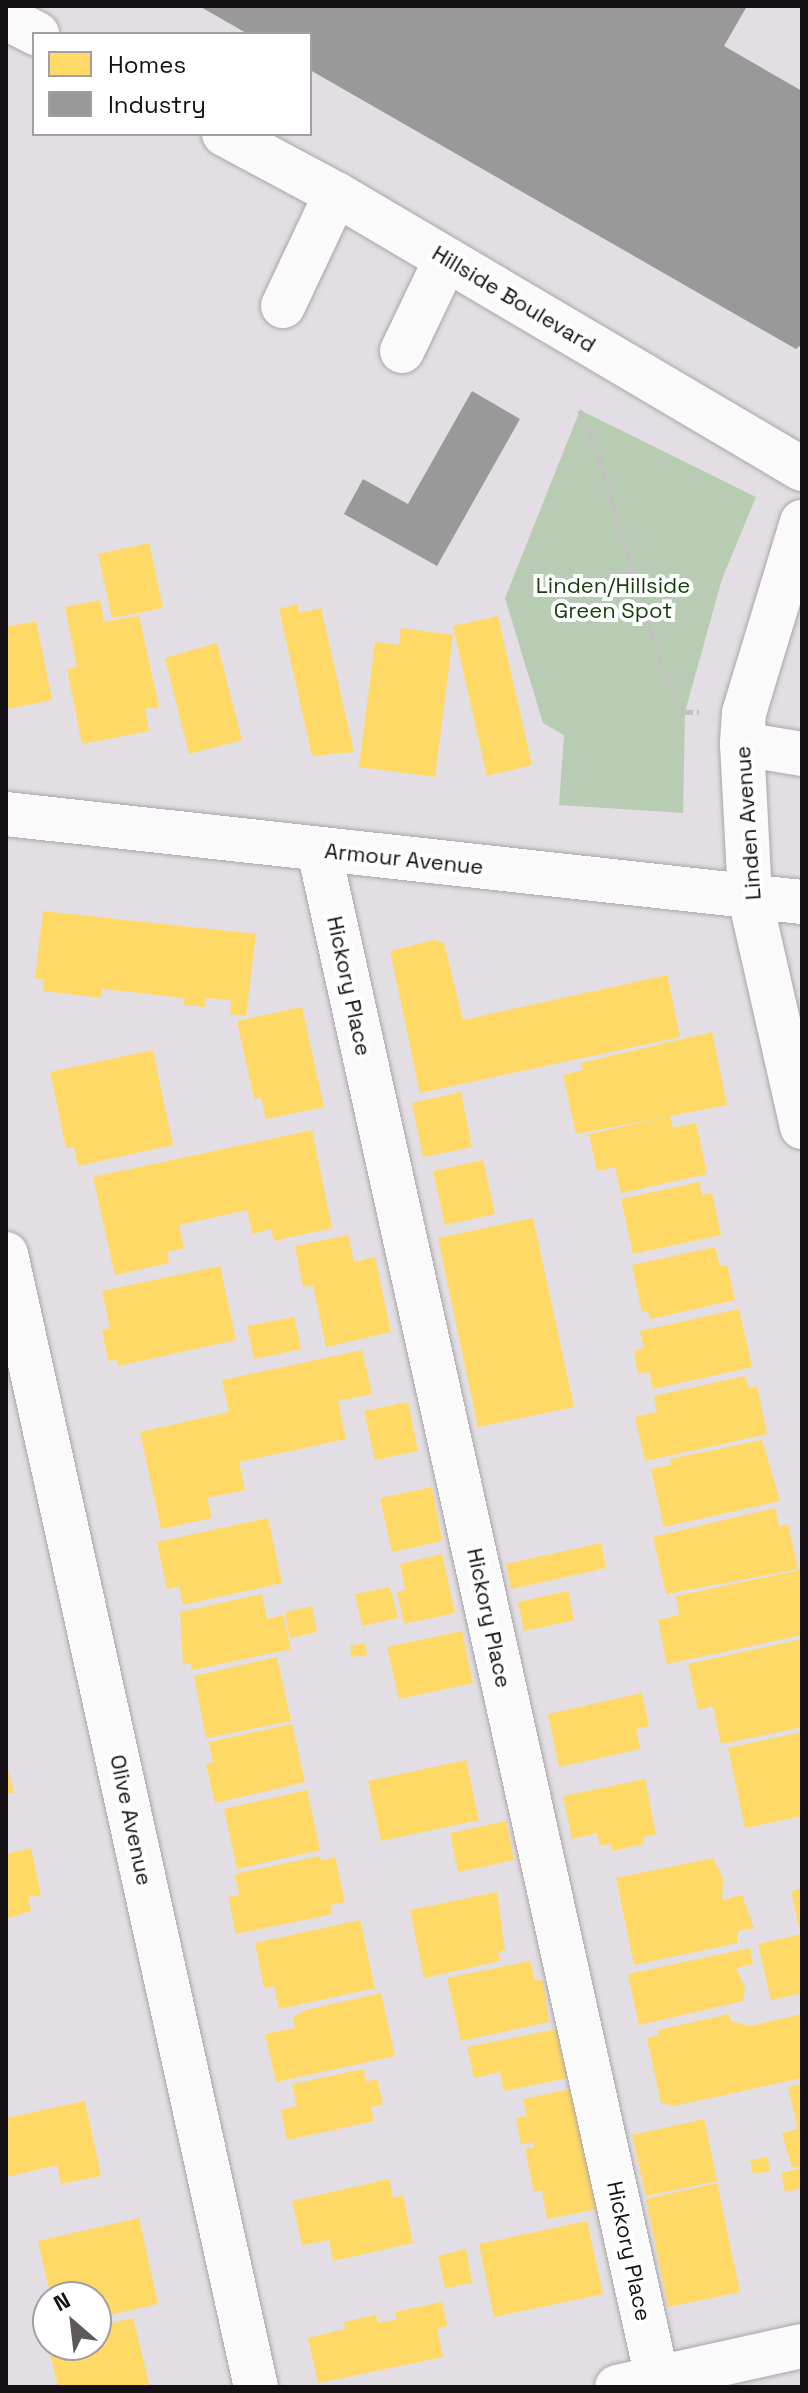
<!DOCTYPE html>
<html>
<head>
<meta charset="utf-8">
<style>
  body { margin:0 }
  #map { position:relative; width:808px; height:2393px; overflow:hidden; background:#e3dee3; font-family:"Space Grotesk",sans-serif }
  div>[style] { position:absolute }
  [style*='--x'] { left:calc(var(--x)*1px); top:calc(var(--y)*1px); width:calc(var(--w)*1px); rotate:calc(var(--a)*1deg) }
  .green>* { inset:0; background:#b8ccb3 }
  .homes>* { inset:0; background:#ffd966 }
  .industry>* { inset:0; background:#999 }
  .path>* { height:5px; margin-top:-2.5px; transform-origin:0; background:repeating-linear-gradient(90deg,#c3c0c2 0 8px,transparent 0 12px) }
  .roads { filter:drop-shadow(0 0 2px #a9a5a9) drop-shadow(0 0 2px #a9a5a9) }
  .minor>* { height:44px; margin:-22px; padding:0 22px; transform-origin:22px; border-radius:22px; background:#fbfafb }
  span { translate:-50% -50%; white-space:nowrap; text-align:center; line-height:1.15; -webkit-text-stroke:8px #fff; paint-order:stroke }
  .street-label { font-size:22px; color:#141013 }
  .park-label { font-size:22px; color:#183e0e }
  .frame { position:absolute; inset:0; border:8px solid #141013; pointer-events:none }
  .legend { position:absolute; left:32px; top:32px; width:280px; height:104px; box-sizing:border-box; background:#fff; border:2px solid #a19fa1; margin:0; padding:10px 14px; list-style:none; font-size:24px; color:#141013 }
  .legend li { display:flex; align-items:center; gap:16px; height:40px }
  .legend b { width:40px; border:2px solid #a19fa1 }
  .north { position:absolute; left:32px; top:2281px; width:80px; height:80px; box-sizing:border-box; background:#fff; border:2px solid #a19fa1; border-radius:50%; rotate:332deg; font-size:22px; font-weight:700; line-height:32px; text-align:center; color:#141013 }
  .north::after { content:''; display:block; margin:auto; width:28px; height:36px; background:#5c585c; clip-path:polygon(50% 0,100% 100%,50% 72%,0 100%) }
</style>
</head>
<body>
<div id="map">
  <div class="green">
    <div style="clip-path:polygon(580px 410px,756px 497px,722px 579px,685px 712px,683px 813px,559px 805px,564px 735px,543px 723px,505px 598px)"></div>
  </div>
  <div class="homes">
    <div style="clip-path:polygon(149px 543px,163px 608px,112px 618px,98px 554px)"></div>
    <div style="clip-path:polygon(100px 600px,104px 622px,139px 616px,159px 707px,145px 709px,149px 731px,82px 744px,67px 669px,77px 667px,65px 607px)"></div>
    <div style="clip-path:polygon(298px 604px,299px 613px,321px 608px,354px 752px,312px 756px,279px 609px)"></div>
    <div style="clip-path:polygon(498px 616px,532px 765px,487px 776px,453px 626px)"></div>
    <div style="clip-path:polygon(36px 621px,52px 700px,6px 709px,6px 627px)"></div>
    <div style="clip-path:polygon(401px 628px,453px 635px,435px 777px,359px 767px,375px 642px,399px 645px)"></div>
    <div style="clip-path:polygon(217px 643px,242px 740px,189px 754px,165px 658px)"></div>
    <div style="clip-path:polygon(43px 911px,256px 934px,246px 1016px,230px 1014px,231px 1000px,206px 998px,205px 1007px,184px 1005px,184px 998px,102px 989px,102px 998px,43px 991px,44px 979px,35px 979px)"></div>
    <div style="clip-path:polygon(434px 940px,444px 943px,463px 1020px,667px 975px,680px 1037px,420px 1093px,390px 951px)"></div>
    <div style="clip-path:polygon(302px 1007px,324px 1107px,266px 1119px,261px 1097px,254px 1099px,237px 1021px)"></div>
    <div style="clip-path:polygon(712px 1032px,727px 1105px,576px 1134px,563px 1075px,583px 1070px,581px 1063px)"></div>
    <div style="clip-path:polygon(153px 1050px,173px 1145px,78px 1166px,74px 1147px,66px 1148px,50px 1072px)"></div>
    <div style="clip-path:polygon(461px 1092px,472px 1147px,423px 1157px,412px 1103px)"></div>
    <div style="clip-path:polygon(670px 1116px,673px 1128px,696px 1123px,707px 1174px,621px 1193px,615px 1167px,597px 1171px,589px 1134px)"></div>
    <div style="clip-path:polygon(312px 1130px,332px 1228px,274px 1241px,271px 1229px,252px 1234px,247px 1210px,179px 1225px,184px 1248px,167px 1252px,169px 1263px,115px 1275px,93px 1177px)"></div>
    <div style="clip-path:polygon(483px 1160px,495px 1214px,445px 1225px,433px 1171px)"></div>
    <div style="clip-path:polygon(699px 1182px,702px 1195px,712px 1193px,721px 1235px,633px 1254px,621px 1199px)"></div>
    <div style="clip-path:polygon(533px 1218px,574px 1407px,478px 1427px,438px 1238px)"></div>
    <div style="clip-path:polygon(348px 1235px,354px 1262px,375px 1257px,391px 1332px,326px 1347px,313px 1285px,303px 1287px,295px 1246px)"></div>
    <div style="clip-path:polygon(715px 1247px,720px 1266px,727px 1265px,735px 1300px,650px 1319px,648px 1311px,642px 1312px,632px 1265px)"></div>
    <div style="clip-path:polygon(220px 1266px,236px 1340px,118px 1366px,117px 1360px,108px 1361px,102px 1330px,110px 1328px,102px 1291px)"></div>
    <div style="clip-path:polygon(739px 1309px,752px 1367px,653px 1389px,649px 1372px,638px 1374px,634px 1351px,644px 1348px,640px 1331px)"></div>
    <div style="clip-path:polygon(294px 1317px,301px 1349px,254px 1359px,247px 1326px)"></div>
    <div style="clip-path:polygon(362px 1350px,372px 1394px,338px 1401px,346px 1439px,239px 1462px,245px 1490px,207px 1498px,212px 1518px,161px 1529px,140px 1432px,229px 1412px,222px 1380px)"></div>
    <div style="clip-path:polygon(745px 1376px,749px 1389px,757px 1386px,767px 1434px,645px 1461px,635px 1417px,657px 1412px,654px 1396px)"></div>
    <div style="clip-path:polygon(408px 1402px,418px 1451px,375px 1460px,364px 1411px)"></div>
    <div style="clip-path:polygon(762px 1440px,780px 1501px,664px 1527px,651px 1469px,671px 1465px,670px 1459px)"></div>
    <div style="clip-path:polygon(432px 1487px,442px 1541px,392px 1552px,380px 1498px)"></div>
    <div style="clip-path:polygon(775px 1508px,779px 1527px,788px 1524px,798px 1569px,666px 1594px,653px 1537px)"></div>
    <div style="clip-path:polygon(268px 1518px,282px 1583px,183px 1605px,179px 1586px,167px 1589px,157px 1542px)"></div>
    <div style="clip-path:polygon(601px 1543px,606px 1568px,511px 1589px,506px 1564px)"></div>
    <div style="clip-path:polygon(442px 1554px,455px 1613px,404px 1624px,397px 1592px,405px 1590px,400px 1564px)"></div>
    <div style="clip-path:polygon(800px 1570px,802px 1635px,667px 1664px,658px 1620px,679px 1615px,676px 1596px)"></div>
    <div style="clip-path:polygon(390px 1587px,398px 1618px,362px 1626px,355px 1594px)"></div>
    <div style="clip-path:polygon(568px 1591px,574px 1620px,524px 1631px,518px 1602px)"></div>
    <div style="clip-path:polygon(262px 1594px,267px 1619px,283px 1615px,291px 1649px,192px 1670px,191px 1663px,183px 1665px,180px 1612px)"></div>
    <div style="clip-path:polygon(312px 1606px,317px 1632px,290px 1638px,285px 1612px)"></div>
    <div style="clip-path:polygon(462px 1631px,473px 1683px,399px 1699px,387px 1647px)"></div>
    <div style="clip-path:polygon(802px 1639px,802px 1727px,721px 1744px,713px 1706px,698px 1710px,688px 1664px)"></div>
    <div style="clip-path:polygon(365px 1643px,367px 1655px,352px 1657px,350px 1646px)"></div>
    <div style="clip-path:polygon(277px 1657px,291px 1721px,206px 1738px,194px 1676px)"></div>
    <div style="clip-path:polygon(642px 1693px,649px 1726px,636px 1729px,640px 1749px,559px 1767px,548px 1714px)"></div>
    <div style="clip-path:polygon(292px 1724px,305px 1782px,215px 1803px,206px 1764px,213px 1762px,209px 1742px)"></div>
    <div style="clip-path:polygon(802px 1732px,802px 1816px,745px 1828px,728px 1748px)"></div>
    <div style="clip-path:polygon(466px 1760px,479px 1820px,381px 1841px,368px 1781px)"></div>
    <div style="clip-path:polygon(7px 1765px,14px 1793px,6px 1794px,6px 1766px)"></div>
    <div style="clip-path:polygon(645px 1779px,656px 1834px,643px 1837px,644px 1844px,612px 1851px,611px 1844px,600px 1846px,597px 1833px,572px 1839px,563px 1796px)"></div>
    <div style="clip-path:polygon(307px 1790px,320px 1850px,237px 1869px,224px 1809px)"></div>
    <div style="clip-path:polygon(506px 1821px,514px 1860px,458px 1872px,450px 1833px)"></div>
    <div style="clip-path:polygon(31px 1848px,41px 1895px,28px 1897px,31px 1911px,6px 1919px,6px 1854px)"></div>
    <div style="clip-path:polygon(320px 1856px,321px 1861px,335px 1857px,345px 1902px,330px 1905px,332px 1914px,236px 1934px,228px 1897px,239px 1895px,235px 1874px)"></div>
    <div style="clip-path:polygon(713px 1858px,723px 1879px,722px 1900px,742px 1895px,754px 1928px,738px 1931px,737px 1943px,634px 1965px,616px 1878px)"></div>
    <div style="clip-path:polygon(802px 1888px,802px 1927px,799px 1927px,791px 1891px)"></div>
    <div style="clip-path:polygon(497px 1892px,505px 1950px,498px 1952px,500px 1961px,424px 1978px,410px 1910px)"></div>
    <div style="clip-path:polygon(360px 1920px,375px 1988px,279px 2009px,274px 1986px,264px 1988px,255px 1943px)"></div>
    <div style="clip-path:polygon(802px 1934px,802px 1993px,771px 2000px,758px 1944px)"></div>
    <div style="clip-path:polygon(750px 1948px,753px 1964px,736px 1968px,745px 1988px,743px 2001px,639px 2025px,628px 1974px)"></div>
    <div style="clip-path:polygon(530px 1961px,535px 1980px,543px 1981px,549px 2022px,461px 2041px,447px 1978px)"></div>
    <div style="clip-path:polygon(381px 1993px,395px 2056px,276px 2082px,265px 2034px,295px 2028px,293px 2017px,306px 2010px)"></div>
    <div style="clip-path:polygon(729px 2014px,730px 2021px,750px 2026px,802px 2014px,802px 2078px,674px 2106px,661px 2103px,647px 2038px,659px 2035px,658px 2030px)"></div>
    <div style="clip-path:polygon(557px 2029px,567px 2078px,504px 2091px,500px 2072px,474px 2078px,467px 2047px)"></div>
    <div style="clip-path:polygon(363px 2069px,366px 2082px,377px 2079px,383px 2104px,371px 2107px,374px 2121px,287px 2140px,281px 2110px,297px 2106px,292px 2084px)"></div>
    <div style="clip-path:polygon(802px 2084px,802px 2166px,792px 2168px,782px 2133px,798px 2129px,788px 2087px)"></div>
    <div style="clip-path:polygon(576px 2088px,601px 2208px,547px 2219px,542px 2190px,534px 2192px,525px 2149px,534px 2147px,533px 2142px,521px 2145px,516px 2118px,527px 2116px,523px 2099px)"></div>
    <div style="clip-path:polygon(85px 2101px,101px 2176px,61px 2184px,57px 2165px,6px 2177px,6px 2118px)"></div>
    <div style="clip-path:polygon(704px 2119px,717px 2181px,646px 2196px,632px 2135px)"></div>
    <div style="clip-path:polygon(767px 2157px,770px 2171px,753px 2174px,750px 2160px)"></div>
    <div style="clip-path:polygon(802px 2168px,802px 2188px,785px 2192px,781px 2173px)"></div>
    <div style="clip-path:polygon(389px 2179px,393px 2198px,403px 2195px,413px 2243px,333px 2261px,329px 2240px,302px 2245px,292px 2201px)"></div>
    <div style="clip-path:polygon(717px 2183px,740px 2292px,668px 2307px,646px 2199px)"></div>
    <div style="clip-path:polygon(139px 2218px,158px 2304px,96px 2318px,96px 2297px,51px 2297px,38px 2241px)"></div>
    <div style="clip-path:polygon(587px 2221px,603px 2294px,494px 2317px,479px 2244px)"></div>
    <div style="clip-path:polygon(466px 2249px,472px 2283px,445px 2288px,438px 2256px)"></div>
    <div style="clip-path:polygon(442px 2302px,447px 2326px,437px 2329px,443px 2357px,318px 2383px,308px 2338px,345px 2329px,344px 2322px,376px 2315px,378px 2323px,397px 2319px,395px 2312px)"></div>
    <div style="clip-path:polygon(133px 2318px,150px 2387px,58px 2387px,48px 2345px,96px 2345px,96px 2327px)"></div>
  </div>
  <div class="industry">
    <div style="clip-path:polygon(199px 6px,747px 6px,724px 46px,802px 91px,802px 344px,796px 349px,310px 70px,310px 34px,248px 34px)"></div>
    <div style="clip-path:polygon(472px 391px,520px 419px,437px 566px,344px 514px,363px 479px,408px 504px)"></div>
  </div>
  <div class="path">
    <div style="--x:580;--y:410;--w:54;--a:68.2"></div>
    <div style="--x:600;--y:460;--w:209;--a:73.3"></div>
    <div style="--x:660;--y:660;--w:58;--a:64.3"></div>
    <div style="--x:685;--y:712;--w:14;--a:0"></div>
  </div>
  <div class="roads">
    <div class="minor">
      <div style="--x:6;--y:18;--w:35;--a:27"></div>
      <div style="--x:224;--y:134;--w:127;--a:28.2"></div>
      <div style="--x:336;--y:194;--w:541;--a:30.55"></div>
      <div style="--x:283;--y:306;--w:124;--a:-64.7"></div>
      <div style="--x:402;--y:351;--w:102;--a:-64.4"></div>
      <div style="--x:802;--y:522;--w:200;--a:106.9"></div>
      <div style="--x:744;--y:713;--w:31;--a:94"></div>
      <div style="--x:742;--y:744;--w:154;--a:87"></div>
      <div style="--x:750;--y:898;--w:235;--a:77.2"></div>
      <div style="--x:742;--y:744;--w:61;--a:9.5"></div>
      <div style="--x:6;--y:814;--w:801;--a:6.31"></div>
      <div style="--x:319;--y:850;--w:1574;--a:77.53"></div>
      <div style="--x:6;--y:1254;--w:1160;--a:77.56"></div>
      <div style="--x:617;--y:2387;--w:189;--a:-12.5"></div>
    </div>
  </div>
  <div class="street-label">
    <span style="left:514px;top:299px;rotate:31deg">Hillside Boulevard</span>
    <span style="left:748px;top:823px;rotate:-94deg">Linden Avenue</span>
    <span style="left:404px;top:859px;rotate:6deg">Armour Avenue</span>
    <span style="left:349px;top:986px;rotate:78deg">Hickory Place</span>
    <span style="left:489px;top:1618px;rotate:78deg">Hickory Place</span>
    <span style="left:131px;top:1820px;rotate:78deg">Olive Avenue</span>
    <span style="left:629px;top:2251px;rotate:78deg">Hickory Place</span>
  </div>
  <div class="park-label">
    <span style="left:613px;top:598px">Linden/Hillside<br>Green Spot</span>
  </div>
  <div class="frame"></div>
  <ul class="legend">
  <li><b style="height:22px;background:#ffd966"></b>Homes</li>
  <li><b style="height:22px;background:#999"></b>Industry</li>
  </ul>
  <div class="north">N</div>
</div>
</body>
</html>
